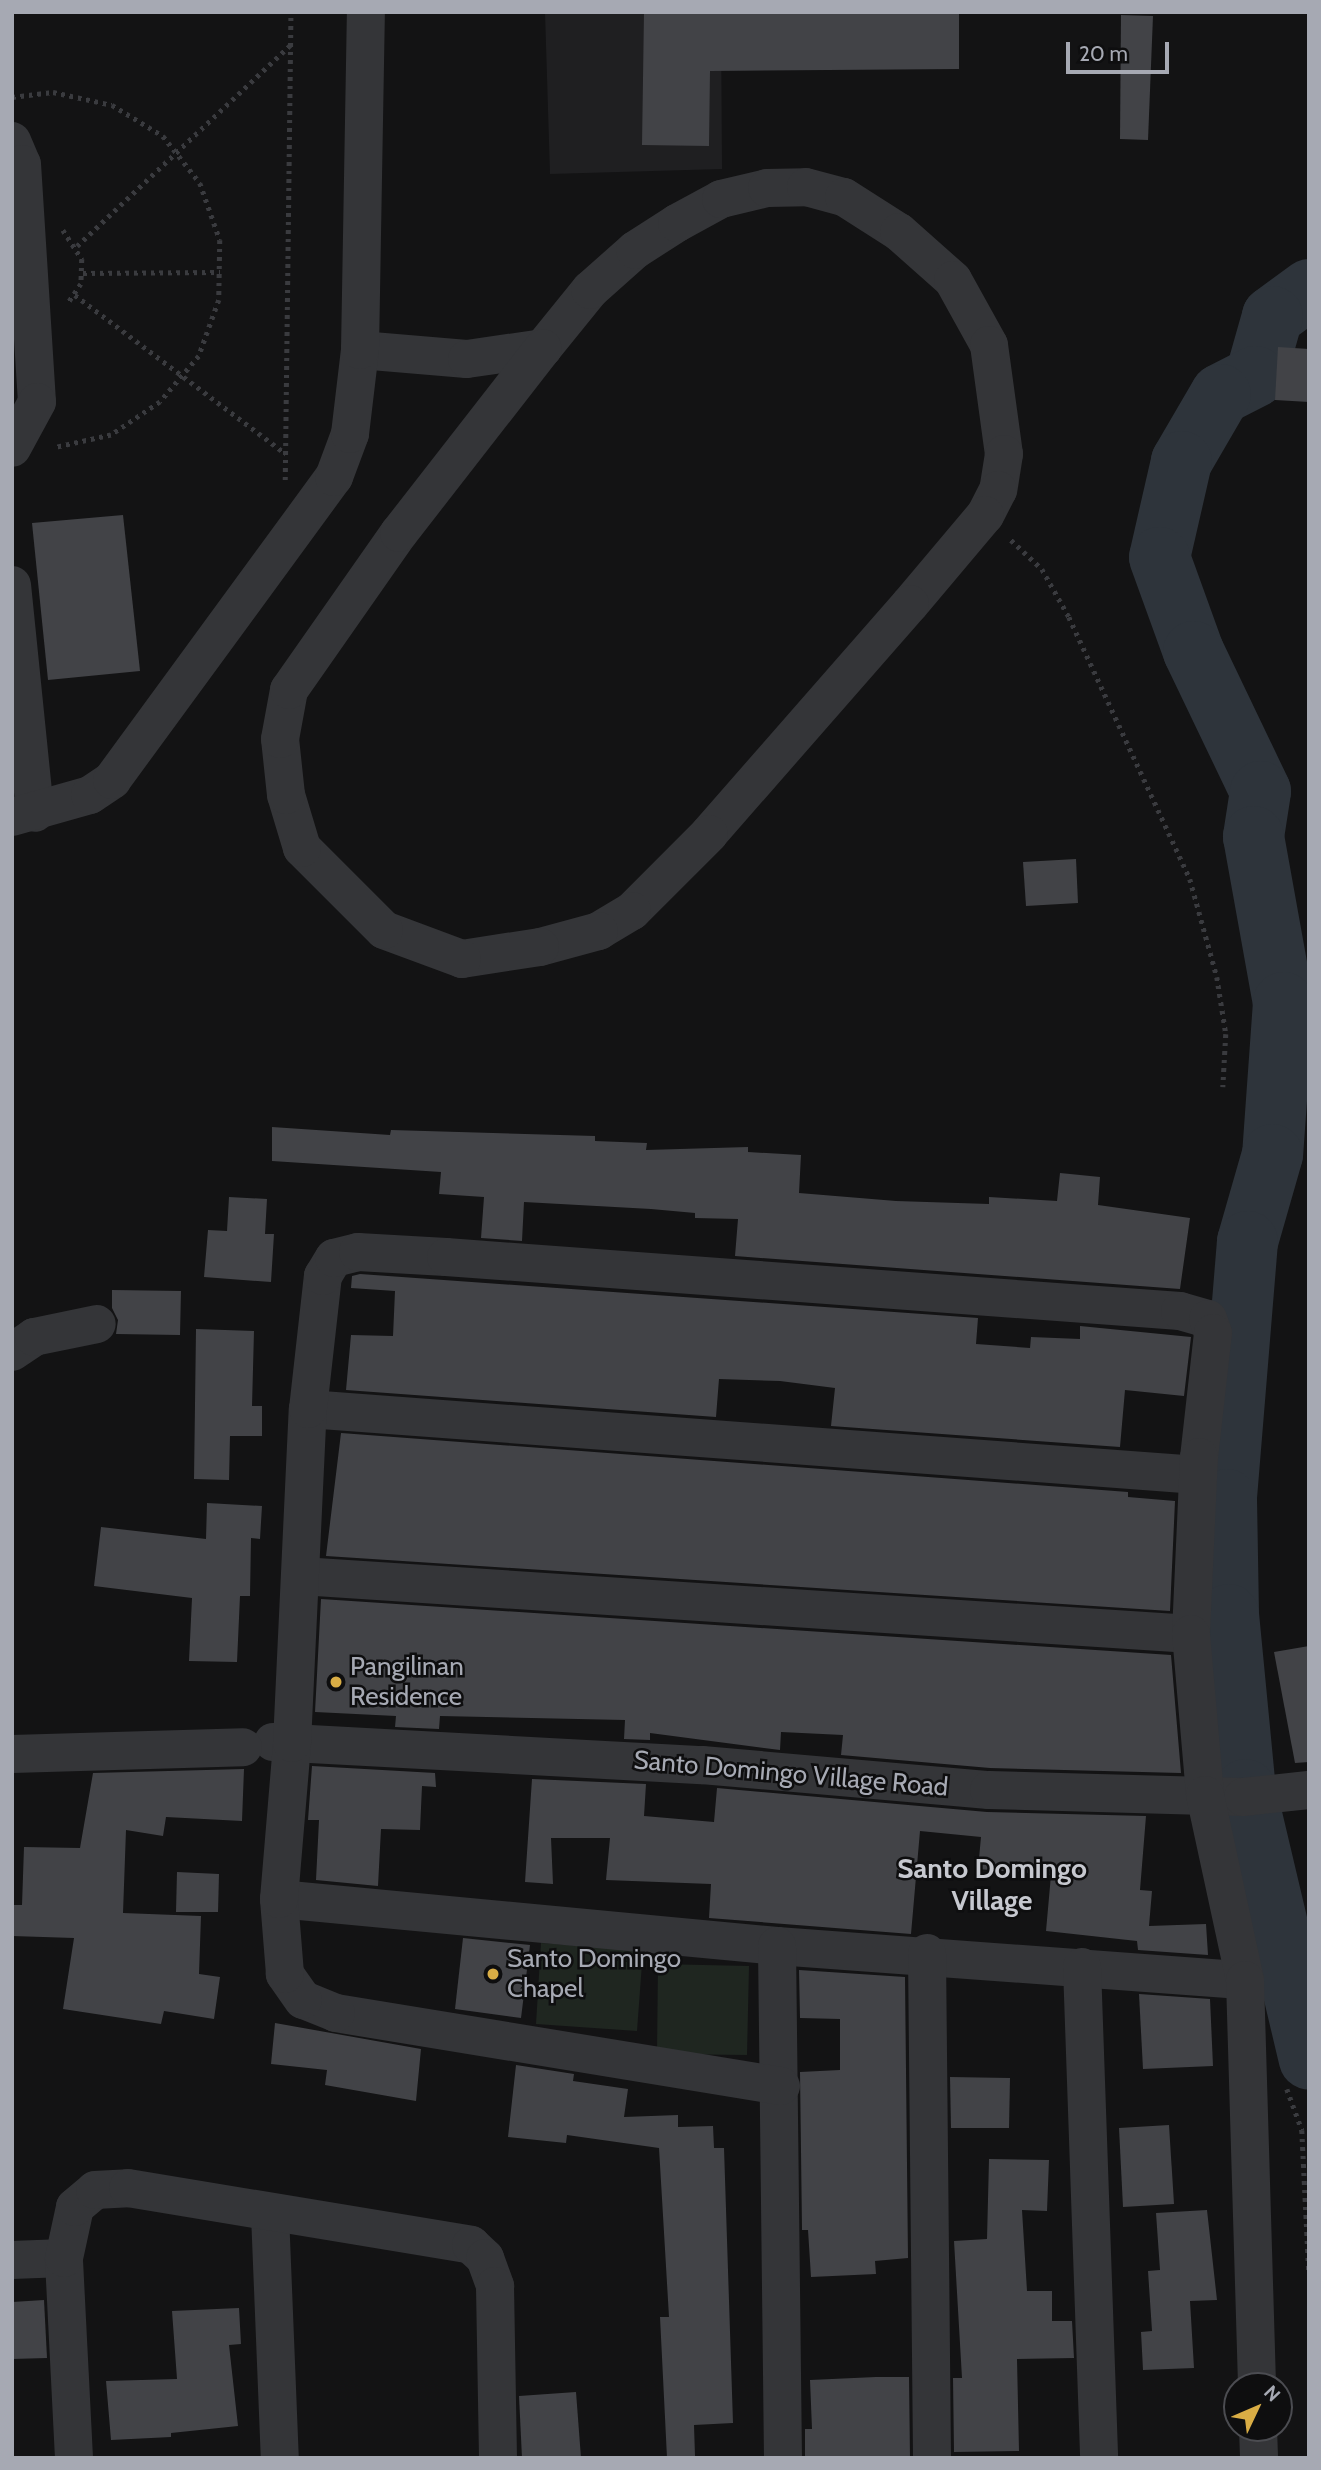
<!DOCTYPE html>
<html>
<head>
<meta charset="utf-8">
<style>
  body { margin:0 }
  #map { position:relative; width:1321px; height:2470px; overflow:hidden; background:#131314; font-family:Cabin,sans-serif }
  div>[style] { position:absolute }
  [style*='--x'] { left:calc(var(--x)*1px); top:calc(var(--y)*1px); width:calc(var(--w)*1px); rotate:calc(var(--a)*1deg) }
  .built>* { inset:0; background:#1f1f21 }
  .green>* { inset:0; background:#1f2620 }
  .river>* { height:61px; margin:-30.5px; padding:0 30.5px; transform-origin:30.5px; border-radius:30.5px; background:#2e343b }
  .building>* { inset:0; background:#424347 }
  .path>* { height:4.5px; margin-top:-2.25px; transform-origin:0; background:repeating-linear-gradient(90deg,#3a3b3f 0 3.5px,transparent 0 8.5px) }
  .minor>* { height:38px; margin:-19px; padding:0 19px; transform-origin:19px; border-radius:19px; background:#343538 }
  .dots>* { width:19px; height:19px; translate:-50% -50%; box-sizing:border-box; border:4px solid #0e0e0f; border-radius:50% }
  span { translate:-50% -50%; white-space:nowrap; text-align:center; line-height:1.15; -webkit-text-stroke:5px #0e0e0f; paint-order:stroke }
  .poi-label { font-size:26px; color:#a6a9b3 }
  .left { translate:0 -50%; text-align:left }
  .street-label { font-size:26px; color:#a6a9b3 }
  .neighbourhood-label { font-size:28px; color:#c6c8cf; font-weight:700 }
  .frame { position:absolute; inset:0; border:14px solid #a6a9b3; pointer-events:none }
  .north { position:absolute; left:1223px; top:2372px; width:70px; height:70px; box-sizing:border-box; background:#0e0e0f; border:2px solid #4b4c51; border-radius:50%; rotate:46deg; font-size:19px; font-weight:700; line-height:28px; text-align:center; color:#a6a9b3 }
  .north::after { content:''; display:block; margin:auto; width:24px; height:32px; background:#d9ad45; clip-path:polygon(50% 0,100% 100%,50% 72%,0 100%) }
  .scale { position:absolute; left:1066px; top:42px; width:103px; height:32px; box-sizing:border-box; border:4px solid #a6a9b3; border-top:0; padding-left:9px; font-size:21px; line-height:24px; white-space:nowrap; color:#a6a9b3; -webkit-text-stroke:5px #0e0e0f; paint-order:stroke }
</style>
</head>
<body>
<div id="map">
  <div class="built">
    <div style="clip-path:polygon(545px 12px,721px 12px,722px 169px,550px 174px)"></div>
  </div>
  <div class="green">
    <div style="clip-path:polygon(541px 1943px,643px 1950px,637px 2031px,536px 2024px)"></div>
    <div style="clip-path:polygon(658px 1964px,749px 1966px,747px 2055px,657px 2054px)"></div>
  </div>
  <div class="river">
    <div style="--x:1309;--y:289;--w:46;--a:143.9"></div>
    <div style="--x:1272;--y:316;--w:62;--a:105.8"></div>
    <div style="--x:1255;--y:376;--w:39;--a:153"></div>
    <div style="--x:1220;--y:394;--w:78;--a:120.2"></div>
    <div style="--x:1181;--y:461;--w:98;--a:102.9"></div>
    <div style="--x:1159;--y:557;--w:100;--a:70.1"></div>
    <div style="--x:1193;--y:651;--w:155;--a:64.4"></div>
    <div style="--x:1260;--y:791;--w:46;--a:98.8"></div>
    <div style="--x:1253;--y:836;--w:169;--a:79.8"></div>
    <div style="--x:1283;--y:1002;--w:152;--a:94.1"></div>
    <div style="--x:1272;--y:1154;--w:91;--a:106"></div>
    <div style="--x:1247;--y:1241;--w:259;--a:94.7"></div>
    <div style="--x:1226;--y:1499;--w:115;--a:89"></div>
    <div style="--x:1228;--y:1614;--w:176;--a:84.5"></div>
    <div style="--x:1245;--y:1789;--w:277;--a:76.7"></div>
  </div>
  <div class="building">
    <div style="clip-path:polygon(644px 12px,959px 12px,959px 69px,710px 71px,709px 146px,642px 145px)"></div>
    <div style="clip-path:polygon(1121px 15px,1153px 16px,1148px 140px,1120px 139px)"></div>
    <div style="clip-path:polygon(1278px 347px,1309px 349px,1309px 402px,1275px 400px)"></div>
    <div style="clip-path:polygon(123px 515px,140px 671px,48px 680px,32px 523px)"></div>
    <div style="clip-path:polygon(1076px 859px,1078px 903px,1026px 906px,1023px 862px)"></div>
    <div style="clip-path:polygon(272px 1127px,390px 1135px,391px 1130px,595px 1136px,595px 1141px,647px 1143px,646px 1150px,748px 1147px,748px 1152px,801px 1155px,799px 1193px,896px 1201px,989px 1204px,989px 1197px,1057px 1201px,1060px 1173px,1100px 1177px,1098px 1205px,1190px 1218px,1180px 1289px,735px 1256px,738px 1219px,695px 1218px,695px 1213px,651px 1209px,524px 1202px,522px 1241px,481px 1238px,484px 1197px,439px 1194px,441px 1172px,272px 1161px)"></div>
    <div style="clip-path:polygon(229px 1197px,267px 1199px,265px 1234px,274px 1234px,271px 1282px,204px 1277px,208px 1230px,227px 1231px)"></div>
    <div style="clip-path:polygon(360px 1274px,978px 1318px,976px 1344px,1030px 1348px,1031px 1337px,1080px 1339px,1080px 1326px,1191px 1337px,1184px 1396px,1125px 1390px,1120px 1447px,831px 1426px,835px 1388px,780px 1381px,719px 1379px,716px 1417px,346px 1390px,351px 1335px,393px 1336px,395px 1291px,351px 1288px,352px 1276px)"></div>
    <div style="clip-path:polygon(112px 1290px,181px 1291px,180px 1335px,116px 1334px,118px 1320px,112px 1308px)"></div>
    <div style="clip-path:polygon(196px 1329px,254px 1331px,252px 1406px,262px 1406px,262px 1436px,230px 1436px,229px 1480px,194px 1479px)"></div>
    <div style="clip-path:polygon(341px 1433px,1128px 1492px,1128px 1497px,1175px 1501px,1170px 1611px,326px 1556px)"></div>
    <div style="clip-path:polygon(207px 1503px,262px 1506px,260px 1539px,251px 1538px,250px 1596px,240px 1596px,237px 1662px,189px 1661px,192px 1598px,94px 1586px,101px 1527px,206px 1539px)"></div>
    <div style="clip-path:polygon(321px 1599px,1171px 1655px,1181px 1773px,990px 1768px,841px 1755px,843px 1735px,781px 1732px,780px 1750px,650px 1733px,650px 1740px,624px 1739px,625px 1720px,440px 1716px,439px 1729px,395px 1727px,396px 1716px,315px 1712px)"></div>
    <div style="clip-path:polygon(1309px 1646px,1309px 1762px,1295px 1763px,1274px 1652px)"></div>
    <div style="clip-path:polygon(312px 1766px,435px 1773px,436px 1787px,422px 1786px,420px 1830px,381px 1829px,378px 1886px,316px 1880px,319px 1820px,308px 1820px)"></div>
    <div style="clip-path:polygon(244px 1769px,242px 1821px,166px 1817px,163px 1836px,126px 1830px,123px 1913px,201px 1916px,199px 1974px,220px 1977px,214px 2019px,164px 2011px,161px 2024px,63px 2009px,74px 1938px,12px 1936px,12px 1905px,22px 1905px,24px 1847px,80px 1848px,93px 1773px)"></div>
    <div style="clip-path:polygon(532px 1779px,646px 1784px,644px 1816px,714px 1822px,717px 1788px,987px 1812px,1146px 1816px,1140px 1890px,1152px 1891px,1149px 1926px,1206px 1924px,1208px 1955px,1138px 1950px,1137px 1941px,1046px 1931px,1051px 1875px,978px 1869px,981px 1837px,920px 1831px,911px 1934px,709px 1918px,711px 1884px,606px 1880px,610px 1838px,551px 1838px,553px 1884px,525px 1882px)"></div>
    <div style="clip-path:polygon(177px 1872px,219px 1874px,218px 1912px,176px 1912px)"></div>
    <div style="clip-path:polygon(463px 1938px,530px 1945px,521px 2018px,455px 2009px)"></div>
    <div style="clip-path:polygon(799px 1970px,905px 1977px,908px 2258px,875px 2261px,876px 2274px,811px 2277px,808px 2230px,802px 2230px,800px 2072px,840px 2070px,840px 2019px,800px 2018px)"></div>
    <div style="clip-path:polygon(1139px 1994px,1210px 1999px,1213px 2066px,1143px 2069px)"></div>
    <div style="clip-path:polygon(275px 2023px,421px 2049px,416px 2101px,325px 2085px,327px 2070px,271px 2064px)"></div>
    <div style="clip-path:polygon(516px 2065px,574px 2074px,573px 2081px,628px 2089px,624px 2117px,678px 2115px,678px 2127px,713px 2126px,714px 2148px,724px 2148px,733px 2423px,694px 2425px,695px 2456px,667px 2458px,660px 2317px,669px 2317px,659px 2148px,567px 2135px,566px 2143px,508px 2137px)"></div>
    <div style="clip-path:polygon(950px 2077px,1010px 2078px,1009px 2128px,951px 2128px)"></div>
    <div style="clip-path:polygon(1169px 2125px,1174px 2204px,1123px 2207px,1119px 2128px)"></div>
    <div style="clip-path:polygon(989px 2159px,1049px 2160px,1047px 2211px,1022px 2210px,1027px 2291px,1052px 2291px,1052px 2321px,1072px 2321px,1074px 2358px,1017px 2359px,1019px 2451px,954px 2452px,953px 2378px,962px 2378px,954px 2241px,987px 2239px)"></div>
    <div style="clip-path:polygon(1207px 2210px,1217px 2300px,1190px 2301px,1194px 2368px,1143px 2370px,1141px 2332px,1152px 2331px,1148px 2271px,1160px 2270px,1156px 2213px)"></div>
    <div style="clip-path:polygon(44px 2300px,47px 2358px,12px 2359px,12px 2302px)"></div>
    <div style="clip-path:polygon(239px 2308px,241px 2344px,229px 2345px,238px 2426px,171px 2433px,171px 2437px,111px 2440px,106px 2381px,177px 2379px,172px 2311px)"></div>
    <div style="clip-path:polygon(876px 2377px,909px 2377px,910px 2458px,805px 2458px,805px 2429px,812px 2429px,810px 2380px)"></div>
    <div style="clip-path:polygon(576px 2392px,581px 2458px,522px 2458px,519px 2396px)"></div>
  </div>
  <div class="path">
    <div style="--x:12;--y:97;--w:41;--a:-7"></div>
    <div style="--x:53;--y:92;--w:60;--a:12.4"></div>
    <div style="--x:112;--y:105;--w:60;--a:31.3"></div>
    <div style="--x:163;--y:136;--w:60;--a:51.8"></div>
    <div style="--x:200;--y:183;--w:60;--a:70.7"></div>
    <div style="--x:220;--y:240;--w:60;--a:91"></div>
    <div style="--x:219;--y:300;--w:59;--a:109.7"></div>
    <div style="--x:199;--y:356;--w:60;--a:130.3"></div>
    <div style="--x:160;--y:402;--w:59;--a:146"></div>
    <div style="--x:111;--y:435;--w:59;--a:167.4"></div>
    <div style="--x:63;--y:230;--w:35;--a:57"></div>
    <div style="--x:82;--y:259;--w:25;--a:92"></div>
    <div style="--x:81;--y:284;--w:22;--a:124"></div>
    <div style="--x:77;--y:246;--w:293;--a:-43.3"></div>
    <div style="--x:83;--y:273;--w:137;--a:-0.4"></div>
    <div style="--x:75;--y:295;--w:264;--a:37"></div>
    <div style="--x:285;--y:480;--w:468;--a:-89.3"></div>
    <div style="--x:1011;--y:540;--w:42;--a:43.1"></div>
    <div style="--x:1042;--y:569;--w:55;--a:60.6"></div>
    <div style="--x:1069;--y:617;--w:289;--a:65.2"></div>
    <div style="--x:1190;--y:879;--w:102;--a:74.6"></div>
    <div style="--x:1217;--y:977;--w:58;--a:81"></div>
    <div style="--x:1226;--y:1034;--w:53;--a:93.2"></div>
    <div style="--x:1287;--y:2089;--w:44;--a:69.9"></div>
    <div style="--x:1302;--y:2130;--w:142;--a:87.2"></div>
  </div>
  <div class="minor">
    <div style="--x:12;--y:141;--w:25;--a:67"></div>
    <div style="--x:22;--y:164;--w:238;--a:86.4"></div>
    <div style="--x:37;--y:402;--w:52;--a:118.5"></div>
    <div style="--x:360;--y:350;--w:107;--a:4.8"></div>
    <div style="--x:467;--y:359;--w:77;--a:-8.2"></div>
    <div style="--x:543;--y:348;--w:75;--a:-51"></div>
    <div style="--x:590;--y:290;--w:60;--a:-41.6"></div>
    <div style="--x:635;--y:250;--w:50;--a:-32.7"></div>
    <div style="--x:677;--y:223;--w:50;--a:-28.6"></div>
    <div style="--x:721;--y:199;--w:47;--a:-13.4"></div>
    <div style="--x:767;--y:188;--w:39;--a:-1"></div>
    <div style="--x:806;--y:187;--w:39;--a:15"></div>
    <div style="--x:844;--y:197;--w:65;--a:32.5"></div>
    <div style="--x:899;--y:232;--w:72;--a:41.6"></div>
    <div style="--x:953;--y:280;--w:74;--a:61"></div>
    <div style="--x:989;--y:345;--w:110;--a:82.2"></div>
    <div style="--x:1004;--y:454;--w:36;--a:99"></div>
    <div style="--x:998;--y:490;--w:28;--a:117"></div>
    <div style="--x:985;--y:515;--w:116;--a:130.1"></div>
    <div style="--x:910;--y:604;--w:305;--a:131.2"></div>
    <div style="--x:709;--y:834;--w:109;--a:135"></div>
    <div style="--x:632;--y:911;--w:39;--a:149"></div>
    <div style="--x:599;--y:931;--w:61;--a:164.8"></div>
    <div style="--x:540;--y:947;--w:79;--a:171.3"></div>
    <div style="--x:462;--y:959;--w:83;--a:-159.6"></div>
    <div style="--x:384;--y:930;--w:116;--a:-135"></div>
    <div style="--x:302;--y:848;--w:55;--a:-106.8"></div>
    <div style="--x:286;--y:795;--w:56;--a:-96.1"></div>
    <div style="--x:280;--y:739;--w:50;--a:-79.6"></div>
    <div style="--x:289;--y:690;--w:192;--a:-55"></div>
    <div style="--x:399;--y:533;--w:234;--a:-52.1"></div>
    <div style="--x:12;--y:585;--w:229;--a:84.2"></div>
    <div style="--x:12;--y:817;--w:81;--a:-15.8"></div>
    <div style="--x:90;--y:795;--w:27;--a:-34"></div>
    <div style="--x:112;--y:780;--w:376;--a:-53.8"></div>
    <div style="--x:334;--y:477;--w:46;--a:-69.6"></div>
    <div style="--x:350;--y:434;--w:85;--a:-83.2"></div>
    <div style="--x:360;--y:350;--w:338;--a:-89"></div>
    <div style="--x:12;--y:1352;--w:27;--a:-34"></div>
    <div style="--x:34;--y:1337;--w:64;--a:-11.7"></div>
    <div style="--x:308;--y:1409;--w:892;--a:4.24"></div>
    <div style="--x:301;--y:1576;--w:892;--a:3.73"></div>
    <div style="--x:273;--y:1742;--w:430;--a:3.1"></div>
    <div style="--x:702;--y:1765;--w:288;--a:5"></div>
    <div style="--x:989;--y:1790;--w:254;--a:1.6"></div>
    <div style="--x:1243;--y:1797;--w:66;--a:-6.1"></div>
    <div style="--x:12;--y:1754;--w:231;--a:-1.7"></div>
    <div style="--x:279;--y:1899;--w:500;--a:5.39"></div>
    <div style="--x:777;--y:1946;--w:469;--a:4.2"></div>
    <div style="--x:777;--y:1946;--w:512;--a:89.33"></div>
    <div style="--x:927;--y:1953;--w:505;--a:89.43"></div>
    <div style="--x:1082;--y:1967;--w:491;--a:88"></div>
    <div style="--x:781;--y:2086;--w:451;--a:-170.7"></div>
    <div style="--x:336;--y:2013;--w:35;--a:-158"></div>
    <div style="--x:303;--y:2000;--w:32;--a:-125"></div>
    <div style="--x:285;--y:1974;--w:75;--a:-94.6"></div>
    <div style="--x:279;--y:1899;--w:157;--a:-85.2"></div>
    <div style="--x:292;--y:1743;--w:334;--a:-87.3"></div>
    <div style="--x:308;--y:1409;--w:134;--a:-83.6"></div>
    <div style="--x:323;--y:1276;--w:21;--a:-59"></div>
    <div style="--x:334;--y:1258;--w:25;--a:-14"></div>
    <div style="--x:358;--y:1252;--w:88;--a:3.3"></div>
    <div style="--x:446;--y:1257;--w:736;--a:4.21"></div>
    <div style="--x:1180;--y:1311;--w:29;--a:16"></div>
    <div style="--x:1208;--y:1319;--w:15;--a:70"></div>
    <div style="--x:1213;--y:1333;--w:125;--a:96.4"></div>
    <div style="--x:1199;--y:1457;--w:177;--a:92.6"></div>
    <div style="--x:1191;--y:1634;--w:162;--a:85"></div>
    <div style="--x:1205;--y:1795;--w:189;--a:77.8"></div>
    <div style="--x:1245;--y:1980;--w:406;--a:88.3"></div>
    <div style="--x:270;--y:2214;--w:244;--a:87.7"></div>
    <div style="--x:12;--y:2260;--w:52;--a:-2.2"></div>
    <div style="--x:1258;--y:2428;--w:30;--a:88"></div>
    <div style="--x:74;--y:2458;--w:200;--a:-92.9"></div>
    <div style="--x:64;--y:2258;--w:52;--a:-77.8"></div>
    <div style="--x:75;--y:2207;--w:26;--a:-40"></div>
    <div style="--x:95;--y:2190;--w:33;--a:-3"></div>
    <div style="--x:128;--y:2188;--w:348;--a:9.4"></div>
    <div style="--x:471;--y:2245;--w:19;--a:43"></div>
    <div style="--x:485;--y:2258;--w:30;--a:70"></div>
    <div style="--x:495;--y:2286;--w:172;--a:89"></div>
  </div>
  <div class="dots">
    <div style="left:336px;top:1682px;background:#d9ad45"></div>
    <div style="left:493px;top:1974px;background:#d9ad45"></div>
  </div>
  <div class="poi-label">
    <span class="left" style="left:350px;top:1682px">Pangilinan<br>Residence</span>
    <span class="left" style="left:507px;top:1974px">Santo Domingo<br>Chapel</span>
  </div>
  <div class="street-label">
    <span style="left:791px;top:1774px;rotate:5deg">Santo Domingo Village Road</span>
  </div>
  <div class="neighbourhood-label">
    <span style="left:992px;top:1884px">Santo Domingo<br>Village</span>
  </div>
  <div class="frame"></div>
  <div class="north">N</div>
  <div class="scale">20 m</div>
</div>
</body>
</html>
